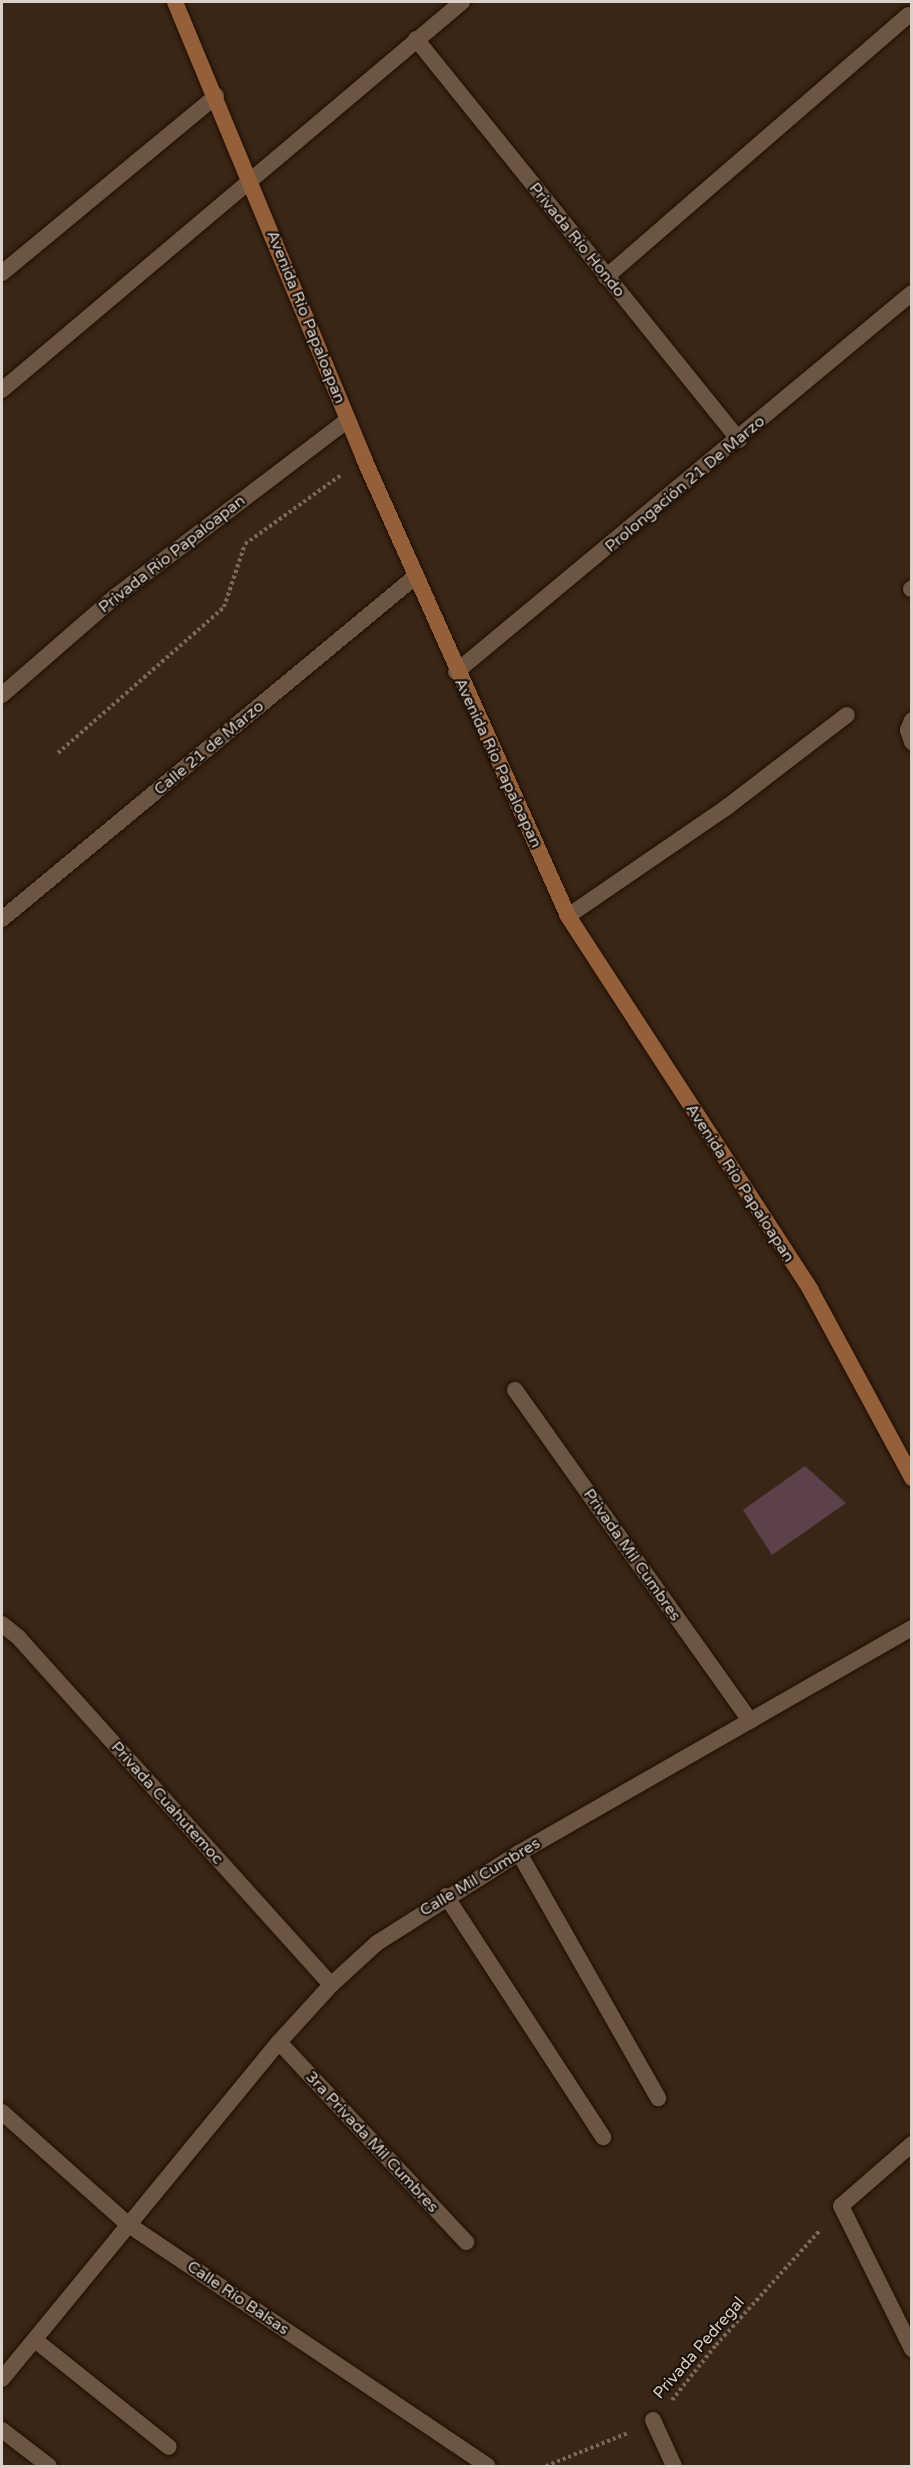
<!DOCTYPE html>
<html>
<head>
<meta charset="utf-8">
<style>
  body { margin:0 }
  #map { position:relative; width:913px; height:2468px; overflow:hidden; background:#392616; font-family:"Varela Round",sans-serif }
  div>[style] { position:absolute }
  [style*='--x'] { left:calc(var(--x)*1px); top:calc(var(--y)*1px); width:calc(var(--w)*1px); rotate:calc(var(--a)*1deg) }
  .building>* { inset:0; background:#5c414a }
  .path>* { height:4px; margin-top:-2px; transform-origin:0; background:repeating-linear-gradient(90deg,#7a695c 0 3px,transparent 0 6px) }
  .roads { filter:drop-shadow(0 0 2px #200e01) drop-shadow(0 0 2px #200e01) }
  .minor>* { height:16px; margin:-8px; padding:0 8px; transform-origin:8px; border-radius:8px; background:#6b5644 }
  .secondary>* { height:16px; margin:-8px; padding:0 8px; transform-origin:8px; border-radius:8px; background:#94603b }
  span { translate:-50% -50%; white-space:nowrap; text-align:center; line-height:1.15; -webkit-text-stroke:4.5px #1a110a; paint-order:stroke }
  .street-label { font-size:16px; color:#ddd0c6 }
  .frame { position:absolute; inset:0; border:3px solid #ddd0c6; pointer-events:none }
</style>
</head>
<body>
<div id="map">
  <div class="building">
    <div style="clip-path:polygon(805px 1466px,846px 1503px,772px 1555px,743px 1510px)"></div>
  </div>
  <div class="path">
    <div style="--x:58;--y:753;--w:221;--a:-41.3"></div>
    <div style="--x:224;--y:607;--w:66;--a:-71.6"></div>
    <div style="--x:245;--y:544;--w:118;--a:-35.7"></div>
    <div style="--x:672;--y:2400;--w:70;--a:-51.3"></div>
    <div style="--x:716;--y:2345;--w:156;--a:-47.8"></div>
    <div style="--x:546;--y:2466;--w:88;--a:-21.9"></div>
  </div>
  <div class="roads">
    <div class="minor">
      <div style="--x:416;--y:39;--w:515;--a:51.15"></div>
      <div style="--x:2;--y:273;--w:278;--a:-39.6"></div>
      <div style="--x:606;--y:277;--w:400;--a:-40.9"></div>
      <div style="--x:2;--y:390;--w:602;--a:-40.15"></div>
      <div style="--x:911;--y:589;--w:1;--a:-45"></div>
      <div style="--x:456;--y:672;--w:593;--a:-39.73"></div>
      <div style="--x:2;--y:695;--w:151;--a:-41"></div>
      <div style="--x:116;--y:596;--w:291;--a:-37.2"></div>
      <div style="--x:912;--y:720;--w:11;--a:112"></div>
      <div style="--x:908;--y:730;--w:13;--a:72"></div>
      <div style="--x:568;--y:916;--w:193;--a:-34.4"></div>
      <div style="--x:727;--y:807;--w:151;--a:-37.5"></div>
      <div style="--x:2;--y:919;--w:538;--a:-39.64"></div>
      <div style="--x:515;--y:1390;--w:406;--a:54.6"></div>
      <div style="--x:2;--y:1624;--w:21;--a:39"></div>
      <div style="--x:18;--y:1637;--w:468;--a:48"></div>
      <div style="--x:519;--y:1853;--w:282;--a:60.4"></div>
      <div style="--x:446;--y:1896;--w:288;--a:56.9"></div>
      <div style="--x:279;--y:2042;--w:274;--a:46.9"></div>
      <div style="--x:2;--y:2112;--w:170;--a:41.7"></div>
      <div style="--x:129;--y:2225;--w:432;--a:33.9"></div>
      <div style="--x:912;--y:2144;--w:94;--a:138.9"></div>
      <div style="--x:841;--y:2206;--w:160;--a:63.6"></div>
      <div style="--x:35;--y:2340;--w:171;--a:38.6"></div>
      <div style="--x:2;--y:2379;--w:436;--a:-50.6"></div>
      <div style="--x:279;--y:2042;--w:77;--a:-47.6"></div>
      <div style="--x:331;--y:1985;--w:62;--a:-42.4"></div>
      <div style="--x:377;--y:1943;--w:168;--a:-32.4"></div>
      <div style="--x:519;--y:1853;--w:453;--a:-29.8"></div>
      <div style="--x:653;--y:2420;--w:51;--a:65.5"></div>
      <div style="--x:2;--y:2430;--w:59;--a:37.5"></div>
    </div>
    <div class="secondary">
      <div style="--x:175;--y:2;--w:495;--a:67.5"></div>
      <div style="--x:364;--y:459;--w:500;--a:65.94"></div>
      <div style="--x:568;--y:916;--w:445;--a:57"></div>
      <div style="--x:810;--y:1289;--w:215;--a:61.6"></div>
    </div>
  </div>
  <div class="street-label">
    <span style="left:577px;top:240px;rotate:51deg">Privada Río Hondo</span>
    <span style="left:306px;top:317px;rotate:68deg">Avenida Río Papaloapan</span>
    <span style="left:685px;top:484px;rotate:-40deg">Prolongación 21 De Marzo</span>
    <span style="left:172px;top:554px;rotate:-38deg">Privada Río Papaloapan</span>
    <span style="left:209px;top:748px;rotate:-40deg">Calle 21 de Marzo</span>
    <span style="left:498px;top:763px;rotate:65deg">Avenida Río Papaloapan</span>
    <span style="left:740px;top:1183px;rotate:57deg">Avenida Río Papaloapan</span>
    <span style="left:632px;top:1555px;rotate:55deg">Privada Mil Cumbres</span>
    <span style="left:167px;top:1803px;rotate:48deg">Privada Cuahutemoc</span>
    <span style="left:480px;top:1877px;rotate:-31deg">Calle Mil Cumbres</span>
    <span style="left:372px;top:2142px;rotate:47deg">3ra Privada Mil Cumbres</span>
    <span style="left:238px;top:2298px;rotate:34deg">Calle Río Balsas</span>
    <span style="left:699px;top:2348px;rotate:-49deg">Privada Pedregal</span>
  </div>
  <div class="frame"></div>
</div>
</body>
</html>
